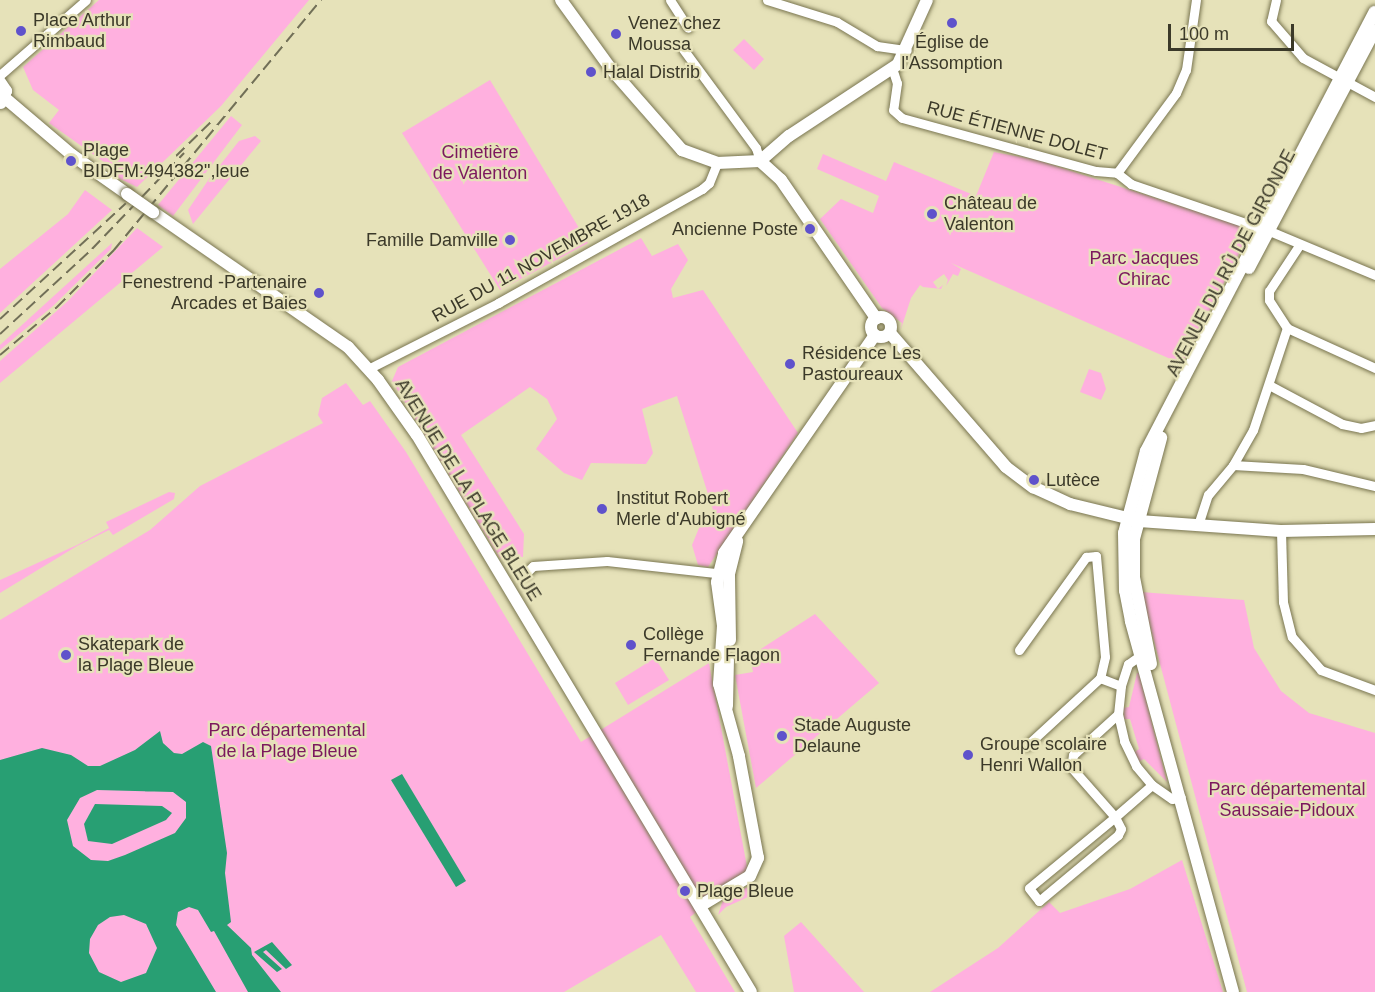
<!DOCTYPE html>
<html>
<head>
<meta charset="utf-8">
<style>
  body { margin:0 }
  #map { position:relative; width:1375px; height:992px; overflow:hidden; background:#e6e2b9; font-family:Helvetica,sans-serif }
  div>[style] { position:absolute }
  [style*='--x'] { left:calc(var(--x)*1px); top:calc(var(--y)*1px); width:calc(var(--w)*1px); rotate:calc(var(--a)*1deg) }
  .green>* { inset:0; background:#ffb0df }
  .water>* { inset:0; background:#289f73 }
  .roads { filter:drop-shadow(0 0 2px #797550) drop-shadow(0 0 2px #797550) }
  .street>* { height:9px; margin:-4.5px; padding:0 4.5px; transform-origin:4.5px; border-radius:4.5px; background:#fff }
  .secondary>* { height:12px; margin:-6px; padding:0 6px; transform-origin:6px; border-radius:6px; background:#fff }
  .secondary>.ring { margin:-6px; padding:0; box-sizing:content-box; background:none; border:12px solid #fff; border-radius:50% }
  .rail>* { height:2px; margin-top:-1px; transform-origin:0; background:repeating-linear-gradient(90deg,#716f57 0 12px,transparent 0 18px) }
  .bridges { filter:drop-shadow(0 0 2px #797550) drop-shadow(0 0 2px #797550) }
  .secondary-bridge>* { height:12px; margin:-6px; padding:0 6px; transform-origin:6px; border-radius:6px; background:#fff }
  .dots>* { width:16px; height:16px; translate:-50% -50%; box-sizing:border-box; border:3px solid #e6e2b9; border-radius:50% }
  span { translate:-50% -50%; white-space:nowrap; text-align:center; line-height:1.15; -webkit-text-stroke:4.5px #e6e2b9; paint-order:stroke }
  .poi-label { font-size:18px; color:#3b3929 }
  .left { translate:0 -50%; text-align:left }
  .right { translate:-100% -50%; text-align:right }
  .street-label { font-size:18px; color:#3b3929 }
  .park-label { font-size:18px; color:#7c185e }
  .scale { position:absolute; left:1168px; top:24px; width:126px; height:27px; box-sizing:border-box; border:3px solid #3b3929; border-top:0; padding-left:8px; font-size:18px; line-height:21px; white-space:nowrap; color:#3b3929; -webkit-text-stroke:4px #e6e2b9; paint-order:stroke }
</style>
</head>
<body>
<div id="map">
  <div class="green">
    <div style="clip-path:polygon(99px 0,309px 0,221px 106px,137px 187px,112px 175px,111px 167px,49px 123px,59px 110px,33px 90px,23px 67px)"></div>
    <div style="clip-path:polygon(744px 39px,764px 59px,754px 70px,733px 50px)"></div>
    <div style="clip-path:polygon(490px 80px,588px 243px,500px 290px,402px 133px)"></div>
    <div style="clip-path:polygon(231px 116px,242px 125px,173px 216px,158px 205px)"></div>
    <div style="clip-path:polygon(255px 136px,261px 141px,193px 224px,188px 210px,209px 179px,239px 141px)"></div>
    <div style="clip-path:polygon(994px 152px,1037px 160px,1242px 226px,1247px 238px,1182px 364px,951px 263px,961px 269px,958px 276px,953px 274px,946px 286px,948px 280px,944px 274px,933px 282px,938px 289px,943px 285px,941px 289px,923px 287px,920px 285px,911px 298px,901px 329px,902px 323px,882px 308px,820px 219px,841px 199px,873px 213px,879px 196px,817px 169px,823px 154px,886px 181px,894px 162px,976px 196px)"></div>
    <div style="clip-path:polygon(85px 190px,112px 210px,0 313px,0 269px,68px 214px)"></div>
    <div style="clip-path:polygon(137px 228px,163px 247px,0 383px,0 361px,68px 301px)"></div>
    <div style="clip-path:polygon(641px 238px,652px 256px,678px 244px,688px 260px,671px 289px,673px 298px,703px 290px,798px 433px,708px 567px,698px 565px,692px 545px,699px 528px,714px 513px,677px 396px,642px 409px,653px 453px,646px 464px,591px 463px,582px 480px,564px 473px,536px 449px,557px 419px,547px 399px,530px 387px,461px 435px,524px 534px,523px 557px,500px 558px,392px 381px,398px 367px)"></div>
    <div style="clip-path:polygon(112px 243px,111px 249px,53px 306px,0 350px,0 345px)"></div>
    <div style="clip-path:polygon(1089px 369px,1101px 373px,1106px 389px,1101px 400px,1080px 392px)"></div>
    <div style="clip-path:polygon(346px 383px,363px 405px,370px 401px,406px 452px,581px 742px,709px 663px,748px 872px,690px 917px,735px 992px,696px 992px,661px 935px,564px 992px,0 992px,0 620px,150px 530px,200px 486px,323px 423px,318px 415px,322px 398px)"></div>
    <div style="clip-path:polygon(169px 492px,175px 493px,174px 499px,113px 535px,109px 530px,77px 546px,0 593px,0 580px,77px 545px,109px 528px,106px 522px)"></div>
    <div style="clip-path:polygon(1141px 592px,1244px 600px,1254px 648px,1281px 691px,1309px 713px,1375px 733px,1375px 992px,1247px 992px)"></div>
    <div style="clip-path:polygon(815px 614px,879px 683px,756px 788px,735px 675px,753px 672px,750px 656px)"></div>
    <div style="clip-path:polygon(655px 658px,669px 680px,628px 705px,615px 683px)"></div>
    <div style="clip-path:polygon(1137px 673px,1139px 673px,1167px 782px,1144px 759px,1138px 762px,1133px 753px,1139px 749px,1130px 719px,1124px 719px,1123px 708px,1129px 707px)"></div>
    <div style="clip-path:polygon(1182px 860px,1223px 992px,930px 992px,998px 948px,1049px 902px,1060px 913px,1130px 889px)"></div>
    <div style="clip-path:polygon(755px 883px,757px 893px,726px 907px,718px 915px,723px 900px)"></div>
    <div style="clip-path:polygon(801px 922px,864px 992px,794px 992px,784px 936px)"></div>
  </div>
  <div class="water">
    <div style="clip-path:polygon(evenodd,160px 731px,163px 743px,174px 753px,182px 754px,203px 742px,211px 746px,227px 853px,225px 873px,231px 922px,227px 925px,251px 948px,252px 955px,281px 992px,248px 992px,214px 931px,211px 932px,198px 910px,189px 907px,178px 912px,176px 925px,216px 992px,0 992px,0 760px,42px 748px,71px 755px,88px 766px,100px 766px,135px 750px,160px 731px,97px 790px,173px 792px,186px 802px,186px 818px,175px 833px,125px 855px,108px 861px,91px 860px,73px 846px,67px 820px,80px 798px,97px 790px,160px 731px,124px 915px,146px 924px,157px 948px,146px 973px,121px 982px,99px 972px,89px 953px,90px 939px,98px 925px,110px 917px,124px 915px)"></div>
    <div style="clip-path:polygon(402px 774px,466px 881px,456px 887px,391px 780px)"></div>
    <div style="clip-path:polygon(95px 804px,162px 806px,172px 813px,166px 820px,112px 844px,88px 841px,84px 824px)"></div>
    <div style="clip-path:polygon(272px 942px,279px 950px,292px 965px,286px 969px,266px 950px,263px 952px,282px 969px,277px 972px,254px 952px)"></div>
  </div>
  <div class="roads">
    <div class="street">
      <div style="--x:670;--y:0;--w:33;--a:57"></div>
      <div style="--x:767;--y:0;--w:73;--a:17.4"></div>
      <div style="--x:837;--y:22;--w:47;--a:31"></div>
      <div style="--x:877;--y:46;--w:30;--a:8"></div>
      <div style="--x:1276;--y:0;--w:22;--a:103"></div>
      <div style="--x:1271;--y:21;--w:49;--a:49.1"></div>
      <div style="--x:1303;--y:58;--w:82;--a:28.4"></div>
      <div style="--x:683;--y:49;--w:123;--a:53.6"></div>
      <div style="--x:756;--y:148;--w:14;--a:73"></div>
      <div style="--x:892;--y:68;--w:16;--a:72"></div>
      <div style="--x:897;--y:83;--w:27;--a:98"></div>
      <div style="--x:893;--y:110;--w:12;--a:42"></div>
      <div style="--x:902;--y:118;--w:201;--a:15.3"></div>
      <div style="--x:1096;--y:171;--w:21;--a:5"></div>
      <div style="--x:1117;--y:173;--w:18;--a:38"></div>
      <div style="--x:1131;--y:184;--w:149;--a:18.8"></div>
      <div style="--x:1272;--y:232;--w:112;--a:22.7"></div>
      <div style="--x:0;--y:75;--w:114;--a:-41.1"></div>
      <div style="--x:1117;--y:173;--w:99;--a:-53.6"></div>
      <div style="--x:1176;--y:93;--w:25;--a:-67"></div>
      <div style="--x:1186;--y:70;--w:71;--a:-81.9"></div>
      <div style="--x:1287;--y:328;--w:97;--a:24.4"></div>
      <div style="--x:368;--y:369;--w:146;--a:-26.9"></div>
      <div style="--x:498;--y:303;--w:234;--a:-29.2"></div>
      <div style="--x:702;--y:189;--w:9;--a:-41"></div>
      <div style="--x:709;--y:183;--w:22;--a:-68"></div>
      <div style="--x:1269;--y:385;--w:83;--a:28.1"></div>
      <div style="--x:1342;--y:424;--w:19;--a:12"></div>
      <div style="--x:1361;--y:428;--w:14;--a:-12"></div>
      <div style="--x:1233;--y:465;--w:70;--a:3.3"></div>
      <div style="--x:1303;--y:469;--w:74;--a:13.3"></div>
      <div style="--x:1198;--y:525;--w:32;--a:-72"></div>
      <div style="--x:1208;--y:495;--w:39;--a:-50"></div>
      <div style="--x:1233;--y:465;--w:40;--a:-60.3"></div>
      <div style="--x:1253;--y:430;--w:108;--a:-71.6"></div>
      <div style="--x:1287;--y:328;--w:33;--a:-123"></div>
      <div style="--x:1269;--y:300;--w:9;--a:-90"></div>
      <div style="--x:1269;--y:291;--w:56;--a:-56.6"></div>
      <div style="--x:1281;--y:531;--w:71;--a:88.4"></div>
      <div style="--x:1283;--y:602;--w:36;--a:76"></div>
      <div style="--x:1292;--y:637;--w:44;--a:48.7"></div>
      <div style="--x:1321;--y:670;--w:58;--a:20.3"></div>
      <div style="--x:525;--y:574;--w:11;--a:-45"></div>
      <div style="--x:533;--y:566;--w:74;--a:-3.9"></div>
      <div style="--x:607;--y:561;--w:118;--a:6.3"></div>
      <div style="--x:1019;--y:650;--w:115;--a:-54.2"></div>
      <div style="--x:1086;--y:557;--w:10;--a:-6"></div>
      <div style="--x:1096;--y:556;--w:101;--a:84.9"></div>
      <div style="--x:1105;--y:657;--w:22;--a:103"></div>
      <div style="--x:1100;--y:678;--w:100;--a:137.4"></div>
      <div style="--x:1141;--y:655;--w:16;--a:145"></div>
      <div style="--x:1128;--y:664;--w:23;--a:108"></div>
      <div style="--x:1121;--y:686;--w:28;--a:96"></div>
      <div style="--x:1118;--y:714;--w:28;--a:77"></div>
      <div style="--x:1124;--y:741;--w:28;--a:64"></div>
      <div style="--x:1136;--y:766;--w:25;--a:50"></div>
      <div style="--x:1152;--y:785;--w:24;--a:35"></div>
      <div style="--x:1172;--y:799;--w:9;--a:-13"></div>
      <div style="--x:1100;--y:678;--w:22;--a:21"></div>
      <div style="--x:1118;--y:714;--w:61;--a:137.7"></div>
      <div style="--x:1073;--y:755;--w:12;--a:99"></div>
      <div style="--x:1071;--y:767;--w:67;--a:48.7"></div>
      <div style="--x:1115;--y:817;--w:49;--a:-40.9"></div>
      <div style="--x:1115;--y:817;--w:13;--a:63"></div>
      <div style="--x:1121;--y:829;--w:7;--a:117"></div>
      <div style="--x:1118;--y:835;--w:103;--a:140.1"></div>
      <div style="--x:1039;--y:901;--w:16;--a:-128"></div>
      <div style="--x:1029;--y:888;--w:112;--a:-39.5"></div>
    </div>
    <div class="secondary">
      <div style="--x:561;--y:0;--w:85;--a:54.1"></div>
      <div style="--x:611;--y:69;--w:108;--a:48.8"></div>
      <div style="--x:682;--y:150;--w:37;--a:20"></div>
      <div style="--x:717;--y:163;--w:43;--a:-2.7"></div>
      <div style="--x:0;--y:82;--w:11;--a:56"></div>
      <div style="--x:6;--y:91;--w:13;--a:113"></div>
      <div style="--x:5;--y:98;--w:88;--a:40.4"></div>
      <div style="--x:72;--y:155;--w:67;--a:35.3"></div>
      <div style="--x:760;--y:161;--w:38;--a:-41"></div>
      <div style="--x:789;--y:136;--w:131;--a:-33.4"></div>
      <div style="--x:898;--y:64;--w:70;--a:-65.6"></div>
      <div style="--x:760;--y:161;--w:28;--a:42"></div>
      <div style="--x:781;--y:180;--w:168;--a:55.5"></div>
      <div style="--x:153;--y:212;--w:237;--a:34.7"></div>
      <div style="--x:348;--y:347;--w:45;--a:47.7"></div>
      <div style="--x:378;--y:380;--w:67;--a:54.7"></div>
      <div style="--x:417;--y:435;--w:649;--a:59.05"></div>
      <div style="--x:1249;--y:268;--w:269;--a:-62.1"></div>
      <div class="ring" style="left:871px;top:317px;width:8px;height:8px"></div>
      <div style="--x:890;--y:333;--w:177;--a:49.1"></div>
      <div style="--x:1006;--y:467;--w:34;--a:37"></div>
      <div style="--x:1033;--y:487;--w:41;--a:24.7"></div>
      <div style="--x:1070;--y:504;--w:71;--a:13.8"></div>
      <div style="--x:1139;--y:521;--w:142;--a:4"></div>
      <div style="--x:1281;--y:531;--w:94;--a:-1.2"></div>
      <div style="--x:730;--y:640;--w:66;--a:-90.9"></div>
      <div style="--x:729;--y:574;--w:34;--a:-76"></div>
      <div style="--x:1151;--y:664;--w:89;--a:-101.1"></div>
      <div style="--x:1134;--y:577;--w:38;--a:-90"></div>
      <div style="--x:1134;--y:539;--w:105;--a:-75"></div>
      <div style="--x:727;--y:706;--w:46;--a:-88.8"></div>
      <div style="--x:700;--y:906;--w:58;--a:-31"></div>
      <div style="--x:750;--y:876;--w:20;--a:-66"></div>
      <div style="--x:758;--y:858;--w:104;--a:-100.6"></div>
      <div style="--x:739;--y:756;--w:75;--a:-105.5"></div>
      <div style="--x:719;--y:684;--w:58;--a:-86.1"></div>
      <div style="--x:723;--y:626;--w:44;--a:-97.8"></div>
      <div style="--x:717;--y:582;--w:30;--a:-76"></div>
      <div style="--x:724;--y:553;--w:265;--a:-55.3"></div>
      <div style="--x:1233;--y:992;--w:385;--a:-105.4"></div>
      <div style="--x:1131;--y:621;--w:31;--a:-101"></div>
      <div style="--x:1125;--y:591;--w:58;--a:-91"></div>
      <div style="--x:1124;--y:533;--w:85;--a:-75"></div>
      <div style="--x:1146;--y:451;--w:495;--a:-62.5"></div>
    </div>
  </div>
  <div class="rail">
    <div style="--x:176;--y:156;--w:49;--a:-44.2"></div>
    <div style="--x:0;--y:319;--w:171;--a:-42.6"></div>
    <div style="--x:0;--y:334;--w:125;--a:-42.7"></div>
    <div style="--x:92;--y:249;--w:133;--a:-46.2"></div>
    <div style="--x:0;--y:355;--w:75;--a:-40.1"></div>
    <div style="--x:57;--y:307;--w:81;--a:-45"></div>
    <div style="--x:114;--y:250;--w:325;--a:-50.4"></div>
  </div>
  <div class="bridges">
    <div class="secondary-bridge">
      <div style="--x:127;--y:194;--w:32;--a:35"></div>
    </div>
  </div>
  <div class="dots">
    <div style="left:952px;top:23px;background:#5f52cb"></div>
    <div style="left:21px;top:31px;background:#5f52cb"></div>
    <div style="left:616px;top:34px;background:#5f52cb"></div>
    <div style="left:591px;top:72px;background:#5f52cb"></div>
    <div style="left:71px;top:161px;background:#5f52cb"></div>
    <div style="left:932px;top:214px;background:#5f52cb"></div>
    <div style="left:810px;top:229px;background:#5f52cb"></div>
    <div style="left:510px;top:240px;background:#5f52cb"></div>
    <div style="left:319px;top:293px;background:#5f52cb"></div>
    <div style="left:790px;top:364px;background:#5f52cb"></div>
    <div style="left:1034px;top:480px;background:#5f52cb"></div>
    <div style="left:602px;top:509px;background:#5f52cb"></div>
    <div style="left:631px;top:645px;background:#5f52cb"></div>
    <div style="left:66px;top:655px;background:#5f52cb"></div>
    <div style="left:782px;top:736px;background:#5f52cb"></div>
    <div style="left:968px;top:755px;background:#5f52cb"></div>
    <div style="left:685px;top:891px;background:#5f52cb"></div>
  </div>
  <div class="poi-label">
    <span class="left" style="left:33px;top:31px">Place Arthur<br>Rimbaud</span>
    <span class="left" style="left:628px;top:34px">Venez chez<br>Moussa</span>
    <span style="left:952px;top:53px">Église de<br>l'Assomption</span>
    <span class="left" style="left:603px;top:72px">Halal Distrib</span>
    <span class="left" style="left:83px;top:161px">Plage<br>BIDFM:494382",leue</span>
    <span class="left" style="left:944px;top:214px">Château de<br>Valenton</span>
    <span class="right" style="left:798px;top:229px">Ancienne Poste</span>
    <span class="right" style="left:498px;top:240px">Famille Damville</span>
    <span class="right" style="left:307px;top:293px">Fenestrend -Partenaire<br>Arcades et Baies</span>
    <span class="left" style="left:802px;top:364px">Résidence Les<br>Pastoureaux</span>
    <span class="left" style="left:1046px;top:480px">Lutèce</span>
    <span class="left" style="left:616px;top:509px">Institut Robert<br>Merle d'Aubigné</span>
    <span class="left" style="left:643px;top:645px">Collège<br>Fernande Flagon</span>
    <span class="left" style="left:78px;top:655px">Skatepark de<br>la Plage Bleue</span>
    <span class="left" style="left:794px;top:736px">Stade Auguste<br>Delaune</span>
    <span class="left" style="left:980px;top:755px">Groupe scolaire<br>Henri Wallon</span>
    <span class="left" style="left:697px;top:891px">Plage Bleue</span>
  </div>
  <div class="street-label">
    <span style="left:1017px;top:131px;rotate:15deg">RUE ÉTIENNE DOLET</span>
    <span style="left:541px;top:258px;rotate:-29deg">RUE DU 11 NOVEMBRE 1918</span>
    <span style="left:1231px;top:263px;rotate:-62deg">AVENUE DU RÛ DE GIRONDE</span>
    <span style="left:468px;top:490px;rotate:58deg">AVENUE DE LA PLAGE BLEUE</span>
  </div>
  <div class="park-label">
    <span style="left:480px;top:163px">Cimetière<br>de Valenton</span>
    <span style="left:1144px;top:269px">Parc Jacques<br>Chirac</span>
    <span style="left:287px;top:741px">Parc départemental<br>de la Plage Bleue</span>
    <span style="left:1287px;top:800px">Parc départemental<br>Saussaie-Pidoux</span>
  </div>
  <div class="scale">100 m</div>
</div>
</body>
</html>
